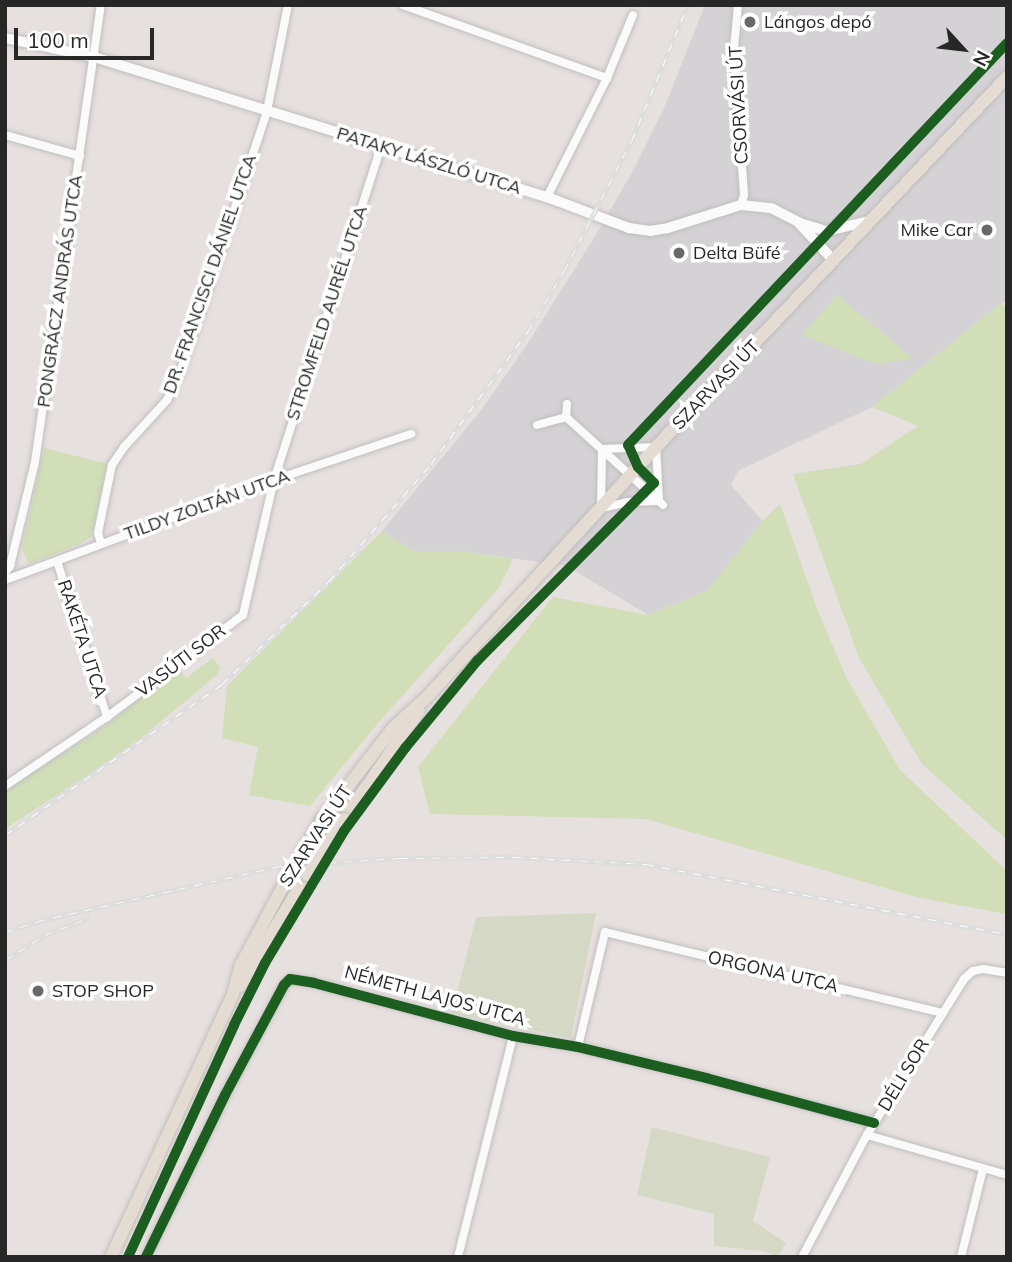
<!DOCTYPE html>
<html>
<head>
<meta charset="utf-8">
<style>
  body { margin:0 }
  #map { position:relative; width:1012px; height:1262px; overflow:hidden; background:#e6e0de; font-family:Mulish,sans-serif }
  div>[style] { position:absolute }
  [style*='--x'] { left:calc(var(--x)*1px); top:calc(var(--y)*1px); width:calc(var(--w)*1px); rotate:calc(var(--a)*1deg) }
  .industrial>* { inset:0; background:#d5d2d5 }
  .green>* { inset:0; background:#d1deb8 }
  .cemetery>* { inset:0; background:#d6d8c6 }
  .roads { filter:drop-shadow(0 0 2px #c0bebf) drop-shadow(0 0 2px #c0bebf) }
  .street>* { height:8px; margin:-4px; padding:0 4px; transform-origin:4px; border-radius:4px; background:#fbfafa }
  .secondary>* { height:10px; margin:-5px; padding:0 5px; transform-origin:5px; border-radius:5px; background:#fbfafa }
  .primary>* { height:12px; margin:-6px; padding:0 6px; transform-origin:6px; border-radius:6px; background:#e4dcd3 }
  .rail>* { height:5px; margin-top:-2.5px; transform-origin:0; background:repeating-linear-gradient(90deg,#fff 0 8px,#ddd 0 16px); box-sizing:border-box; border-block:2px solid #ddd }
  .bridges { filter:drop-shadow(0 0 2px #bfbcbc) drop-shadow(0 0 2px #bfbcbc) }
  .primary-bridge>* { height:12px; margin:-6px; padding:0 6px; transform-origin:6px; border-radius:6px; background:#e4dcd3 }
  .cycleway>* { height:10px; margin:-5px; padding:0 5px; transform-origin:5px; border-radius:5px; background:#1b5e20 }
  .dots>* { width:19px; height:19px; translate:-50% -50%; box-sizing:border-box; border:4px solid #fff; border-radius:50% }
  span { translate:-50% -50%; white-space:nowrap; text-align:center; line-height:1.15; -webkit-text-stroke:7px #fff; paint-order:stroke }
  .poi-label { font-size:18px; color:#272727 }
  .left { translate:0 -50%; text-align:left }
  .right { translate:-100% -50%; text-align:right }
  .street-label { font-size:18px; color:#272727 }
  .frame { position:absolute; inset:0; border:7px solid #272727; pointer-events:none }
  .north { position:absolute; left:928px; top:14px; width:70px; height:70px; -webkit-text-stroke:5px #fff; paint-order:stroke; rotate:117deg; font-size:19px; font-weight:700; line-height:28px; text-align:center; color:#272727 }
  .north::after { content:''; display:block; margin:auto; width:24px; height:32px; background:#272727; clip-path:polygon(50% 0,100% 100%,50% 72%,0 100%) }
  .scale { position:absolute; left:14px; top:28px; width:140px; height:32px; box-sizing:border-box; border:4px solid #272727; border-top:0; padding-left:9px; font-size:21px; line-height:24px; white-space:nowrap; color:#272727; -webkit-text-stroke:5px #fff; paint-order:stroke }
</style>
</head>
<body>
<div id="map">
  <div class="industrial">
    <div style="clip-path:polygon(705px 5px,1007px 5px,1007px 299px,872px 407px,738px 471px,731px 485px,765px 524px,707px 591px,648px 615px,567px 566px,460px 551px,413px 551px,382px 531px,482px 409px,530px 340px,594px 238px,634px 169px,665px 106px)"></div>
  </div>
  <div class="green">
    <div style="clip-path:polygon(837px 295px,912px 358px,876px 364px,802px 335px)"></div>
    <div style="clip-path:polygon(1001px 303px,1007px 309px,1007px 840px,922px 764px,859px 658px,793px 474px,861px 464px,918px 426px,872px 407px)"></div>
    <div style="clip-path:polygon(44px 448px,107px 464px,92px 536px,80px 544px,29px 564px,22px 549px)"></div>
    <div style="clip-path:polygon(780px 504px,818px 611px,846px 677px,900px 770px,1007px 871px,1007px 914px,920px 898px,646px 819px,430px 814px,418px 767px,553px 597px,648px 615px,707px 591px,762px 521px)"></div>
    <div style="clip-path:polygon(382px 531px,413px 551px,460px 551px,513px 559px,498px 589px,379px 722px,310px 806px,249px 795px,258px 747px,222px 738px,227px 686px)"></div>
    <div style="clip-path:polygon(213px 658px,220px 667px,218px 674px,129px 748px,5px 829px,5px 791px,105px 726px,179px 668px,186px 678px)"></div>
  </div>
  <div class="cemetery">
    <div style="clip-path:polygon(596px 913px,571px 1038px,452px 1013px,476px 917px)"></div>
    <div style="clip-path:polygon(652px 1127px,770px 1157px,753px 1221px,786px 1243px,778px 1257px,764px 1251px,714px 1246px,714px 1214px,637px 1195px)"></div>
  </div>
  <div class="roads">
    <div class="street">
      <div style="--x:403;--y:5;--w:217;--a:19.7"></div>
      <div style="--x:738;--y:5;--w:43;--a:95.3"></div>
      <div style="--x:734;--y:48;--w:147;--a:86.1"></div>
      <div style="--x:744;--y:195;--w:10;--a:107"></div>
      <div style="--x:5;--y:135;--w:78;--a:15.6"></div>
      <div style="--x:547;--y:197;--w:133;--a:-63.2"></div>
      <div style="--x:607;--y:78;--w:68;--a:-67.6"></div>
      <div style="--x:567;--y:404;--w:13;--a:94"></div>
      <div style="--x:566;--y:417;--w:131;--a:42.2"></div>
      <div style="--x:537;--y:425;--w:30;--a:-15"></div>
      <div style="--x:656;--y:447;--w:54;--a:86.8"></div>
      <div style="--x:659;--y:501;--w:31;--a:178"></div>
      <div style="--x:628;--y:502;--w:28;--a:167"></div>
      <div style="--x:601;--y:508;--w:59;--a:-89"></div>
      <div style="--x:602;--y:449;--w:54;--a:-2.1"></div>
      <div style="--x:101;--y:543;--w:10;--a:-107"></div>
      <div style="--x:98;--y:533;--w:69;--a:-78.4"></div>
      <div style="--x:112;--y:465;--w:22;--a:-56"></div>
      <div style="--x:124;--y:447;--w:64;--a:-47.5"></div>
      <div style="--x:167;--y:400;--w:33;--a:-65"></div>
      <div style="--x:181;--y:370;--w:273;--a:-71.6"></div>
      <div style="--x:267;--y:111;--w:108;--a:-78.8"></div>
      <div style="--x:57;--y:561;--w:164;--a:72.2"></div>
      <div style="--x:5;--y:573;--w:9;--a:-54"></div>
      <div style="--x:10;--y:566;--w:107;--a:-76.5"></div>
      <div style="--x:35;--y:462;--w:462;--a:-81.8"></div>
      <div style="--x:5;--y:580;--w:287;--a:-20.4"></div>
      <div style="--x:274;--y:480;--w:145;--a:-18.6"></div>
      <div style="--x:5;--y:786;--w:123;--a:-34.1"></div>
      <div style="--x:107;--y:717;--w:170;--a:-36.9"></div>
      <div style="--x:243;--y:615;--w:139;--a:-77.1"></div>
      <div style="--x:274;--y:480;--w:351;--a:-72.2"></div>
      <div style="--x:578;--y:1047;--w:118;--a:-76.8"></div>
      <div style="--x:605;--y:932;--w:347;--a:13.5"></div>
      <div style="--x:867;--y:1135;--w:146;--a:15.9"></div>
      <div style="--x:146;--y:1257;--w:180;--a:-64"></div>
      <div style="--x:225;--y:1095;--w:125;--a:-61.8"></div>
      <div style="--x:284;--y:985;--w:8;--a:-45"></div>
      <div style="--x:290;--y:979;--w:24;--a:9"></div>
      <div style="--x:314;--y:983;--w:206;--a:14.9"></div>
      <div style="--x:513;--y:1036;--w:66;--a:9.6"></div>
      <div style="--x:578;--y:1047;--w:132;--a:13.6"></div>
      <div style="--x:706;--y:1078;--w:174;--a:15"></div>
      <div style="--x:458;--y:1257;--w:228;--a:-76"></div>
      <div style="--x:802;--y:1257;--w:138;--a:-62"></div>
      <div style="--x:867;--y:1135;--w:184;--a:-58.1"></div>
      <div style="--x:964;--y:979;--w:12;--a:-42"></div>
      <div style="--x:973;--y:971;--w:10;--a:-11"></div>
      <div style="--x:983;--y:969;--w:24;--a:9"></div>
      <div style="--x:961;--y:1257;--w:91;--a:-76"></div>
    </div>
    <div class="secondary">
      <div style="--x:5;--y:38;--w:91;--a:12.1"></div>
      <div style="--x:94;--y:57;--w:474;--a:17.2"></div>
      <div style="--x:547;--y:197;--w:88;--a:20.7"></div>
      <div style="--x:629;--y:228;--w:21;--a:8"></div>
      <div style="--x:650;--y:231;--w:18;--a:-9"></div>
      <div style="--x:668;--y:228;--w:77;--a:-17.5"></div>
      <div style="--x:741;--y:205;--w:30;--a:6"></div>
      <div style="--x:771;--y:208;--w:30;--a:27"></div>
      <div style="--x:798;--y:222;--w:53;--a:47.3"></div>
      <div style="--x:800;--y:223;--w:28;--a:17"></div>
      <div style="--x:827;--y:231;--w:43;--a:-13.4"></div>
    </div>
    <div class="primary">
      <div style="--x:344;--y:819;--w:131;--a:-55.2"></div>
      <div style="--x:322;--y:820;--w:116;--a:-52.3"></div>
      <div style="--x:393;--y:728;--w:47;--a:-42.4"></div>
      <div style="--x:428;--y:696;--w:338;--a:-47.5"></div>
      <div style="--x:656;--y:447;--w:510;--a:-46.51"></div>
      <div style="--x:240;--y:986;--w:130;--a:-58.9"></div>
      <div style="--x:111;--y:1257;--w:290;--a:-65.1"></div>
      <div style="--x:233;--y:994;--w:30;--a:-75"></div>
      <div style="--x:241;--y:965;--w:100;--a:-61.9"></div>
    </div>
  </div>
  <div class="rail">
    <div style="--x:5;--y:835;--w:264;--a:-34.8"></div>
    <div style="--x:222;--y:684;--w:149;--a:-43.9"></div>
    <div style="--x:329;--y:581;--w:155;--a:-48.9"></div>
    <div style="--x:431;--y:464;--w:165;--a:-53.9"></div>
    <div style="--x:528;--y:331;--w:70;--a:-59"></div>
    <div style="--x:564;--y:271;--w:148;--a:-62.6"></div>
    <div style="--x:632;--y:140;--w:146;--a:-67.5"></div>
    <div style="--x:5;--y:932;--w:35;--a:-18"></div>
    <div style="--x:38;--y:921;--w:248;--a:-12.8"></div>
    <div style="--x:280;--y:866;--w:120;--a:-3.8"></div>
    <div style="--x:400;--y:858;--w:114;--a:-0.5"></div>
    <div style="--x:514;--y:857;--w:132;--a:3"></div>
    <div style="--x:646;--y:864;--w:368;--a:11"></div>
    <div style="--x:5;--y:960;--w:47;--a:-32"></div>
    <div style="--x:45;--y:935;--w:49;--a:-21.4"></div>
  </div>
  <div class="bridges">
    <div class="primary-bridge">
      <div style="--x:307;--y:875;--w:67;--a:-56.5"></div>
      <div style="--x:288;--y:877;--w:66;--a:-59.2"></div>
    </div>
  </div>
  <div class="cycleway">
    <div style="--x:128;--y:1257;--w:255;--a:-65.4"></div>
    <div style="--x:234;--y:1025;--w:69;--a:-63.4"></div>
    <div style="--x:265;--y:963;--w:154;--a:-59.1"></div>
    <div style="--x:344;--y:831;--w:104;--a:-53.6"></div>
    <div style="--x:406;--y:747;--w:112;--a:-50.5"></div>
    <div style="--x:477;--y:661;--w:251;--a:-45.2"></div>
    <div style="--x:654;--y:483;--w:23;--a:-135"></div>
    <div style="--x:638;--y:467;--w:24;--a:-114"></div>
    <div style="--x:628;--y:445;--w:552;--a:-46.69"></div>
    <div style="--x:146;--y:1257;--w:180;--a:-64"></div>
    <div style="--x:225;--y:1095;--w:125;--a:-61.8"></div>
    <div style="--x:284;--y:985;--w:8;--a:-45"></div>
    <div style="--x:290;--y:979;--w:24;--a:9"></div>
    <div style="--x:314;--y:983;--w:206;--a:14.9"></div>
    <div style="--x:513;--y:1036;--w:66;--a:9.6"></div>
    <div style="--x:578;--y:1047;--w:132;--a:13.6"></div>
    <div style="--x:706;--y:1078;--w:174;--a:15"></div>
  </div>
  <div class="dots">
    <div style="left:750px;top:22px;background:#6a6867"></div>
    <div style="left:987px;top:230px;background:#6a6867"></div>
    <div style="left:679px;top:253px;background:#6a6867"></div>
    <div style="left:38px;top:991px;background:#6a6867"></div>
  </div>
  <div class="poi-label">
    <span class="left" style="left:764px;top:22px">Lángos depó</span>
    <span class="right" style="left:973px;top:230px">Mike Car</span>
    <span class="left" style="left:693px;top:253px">Delta Büfé</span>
    <span class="left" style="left:52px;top:991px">STOP SHOP</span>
  </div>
  <div class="street-label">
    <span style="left:739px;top:105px;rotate:-93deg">CSORVÁSI ÚT</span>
    <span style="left:429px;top:161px;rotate:17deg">PATAKY LÁSZLÓ UTCA</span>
    <span style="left:210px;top:274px;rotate:-71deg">DR. FRANCISCI DÁNIEL UTCA</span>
    <span style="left:60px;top:291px;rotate:-82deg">PONGRÁCZ ANDRÁS UTCA</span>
    <span style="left:327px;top:313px;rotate:-72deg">STROMFELD AURÉL UTCA</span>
    <span style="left:716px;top:385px;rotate:-46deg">SZARVASI ÚT</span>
    <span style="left:207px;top:505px;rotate:-20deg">TILDY ZOLTÁN UTCA</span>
    <span style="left:82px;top:639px;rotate:72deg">RAKÉTA UTCA</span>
    <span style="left:181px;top:661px;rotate:-37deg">VASÚTI SOR</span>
    <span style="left:316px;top:836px;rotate:-57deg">SZARVASI ÚT</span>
    <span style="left:773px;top:972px;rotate:13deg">ORGONA UTCA</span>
    <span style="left:435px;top:996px;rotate:15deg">NÉMETH LAJOS UTCA</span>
    <span style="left:904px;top:1075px;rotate:-59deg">DÉLI SOR</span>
  </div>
  <div class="frame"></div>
  <div class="north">N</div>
  <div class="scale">100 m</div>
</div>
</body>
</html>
